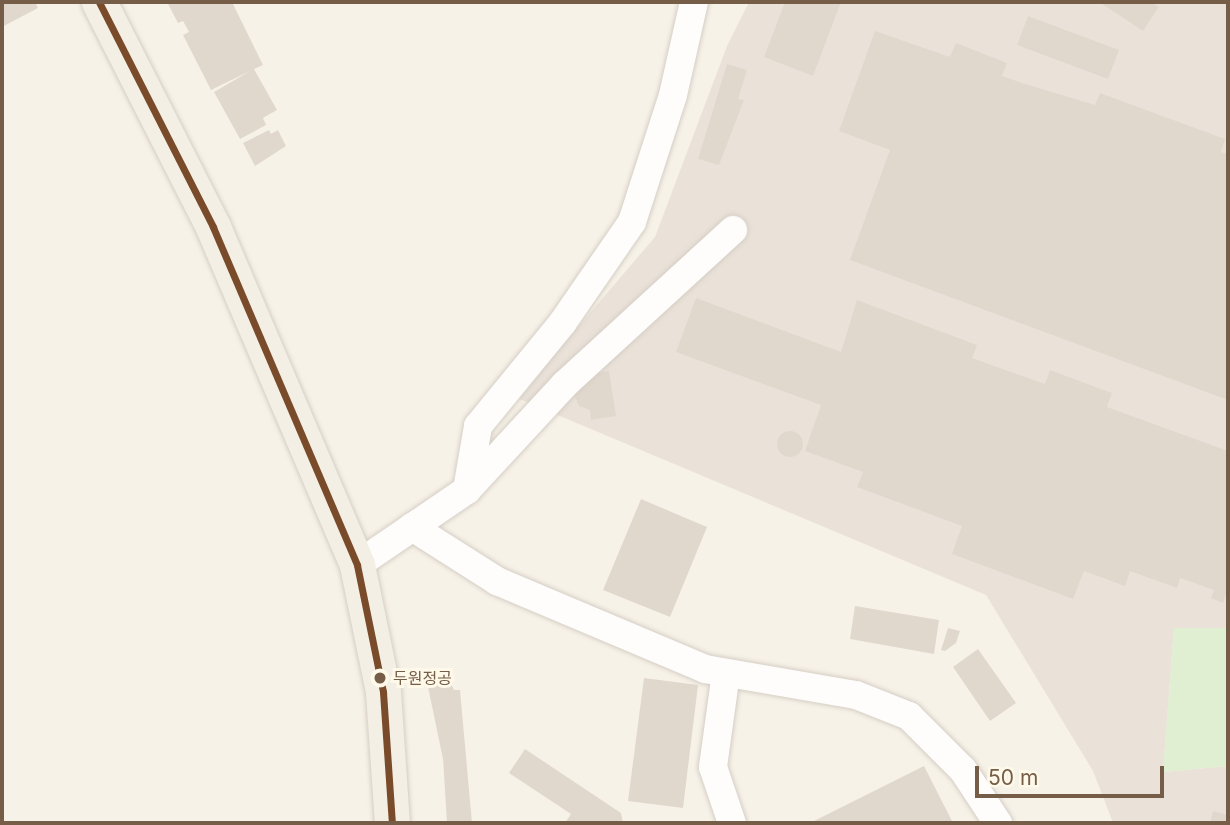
<!DOCTYPE html>
<html>
<head>
<meta charset="utf-8">
<style>
  body { margin:0 }
  #map { position:relative; width:1230px; height:825px; overflow:hidden; background:#f7f2e8; font-family:Inter,"Noto Sans KR",sans-serif }
  div>[style] { position:absolute }
  [style*='--x'] { left:calc(var(--x)*1px); top:calc(var(--y)*1px); width:calc(var(--w)*1px); rotate:calc(var(--a)*1deg) }
  .industrial>* { inset:0; background:#eae2d9 }
  .green>* { inset:0; background:#e0eed2 }
  .building>* { inset:0; background:#e1d8cd }
  .round { border-radius:50% }
  .roads { filter:drop-shadow(0 0 2px #d5cec5) drop-shadow(0 0 2px #d5cec5) }
  .minor>* { height:28px; margin:-14px; padding:0 14px; transform-origin:14px; border-radius:14px; background:#fefdfc }
  .major>* { height:35px; margin:-17.5px; padding:0 17.5px; transform-origin:17.5px; border-radius:17.5px; background:#f3efe4 }
  .bus-1>* { height:7px; margin:-3.5px; padding:0 3.5px; transform-origin:3.5px; border-radius:3.5px; background:#7a4b2a }
  .dots>* { width:19px; height:19px; translate:-50% -50%; box-sizing:border-box; border:4px solid #fff9e9; border-radius:50% }
  span { translate:-50% -50%; white-space:nowrap; text-align:center; line-height:1.15; -webkit-text-stroke:6px #fff9e9; paint-order:stroke }
  .bus-label { font-size:16px; color:#755d48 }
  .left { translate:0 -50%; text-align:left }
  .frame { position:absolute; inset:0; border:4px solid #755d48; pointer-events:none }
  .scale { position:absolute; left:975px; top:766px; width:189px; height:32px; box-sizing:border-box; border:4px solid #755d48; border-top:0; padding-left:9px; font-size:21px; line-height:24px; white-space:nowrap; color:#755d48; -webkit-text-stroke:5px #fff9e9; paint-order:stroke }
</style>
</head>
<body>
<div id="map">
  <div class="industrial">
    <div style="clip-path:polygon(749px 2px,1228px 2px,1228px 628px,1174px 628px,1163px 772px,1228px 766px,1228px 823px,1113px 823px,1093px 771px,986px 595px,517px 398px,655px 237px,727px 46px)"></div>
  </div>
  <div class="green">
    <div style="clip-path:polygon(1174px 628px,1228px 628px,1228px 766px,1163px 772px)"></div>
  </div>
  <div class="building">
    <div style="clip-path:polygon(2px 2px,35px 2px,38px 8px,2px 27px)"></div>
    <div style="clip-path:polygon(167px 2px,232px 2px,263px 65px,254px 69px,277px 110px,263px 118px,266px 125px,240px 139px,214px 92px,250px 71px,211px 90px,183px 35px,189px 32px,183px 21px,178px 23px)"></div>
    <div style="clip-path:polygon(785px 2px,841px 2px,813px 76px,764px 57px)"></div>
    <div style="clip-path:polygon(1099px 2px,1151px 2px,1159px 7px,1143px 31px)"></div>
    <div style="clip-path:polygon(1028px 16px,1119px 50px,1108px 79px,1017px 45px)"></div>
    <div style="clip-path:polygon(875px 31px,950px 57px,956px 43px,1007px 63px,1002px 76px,1022px 83px,1095px 105px,1100px 93px,1225px 139px,1221px 152px,1228px 154px,1228px 400px,850px 260px,890px 150px,839px 131px)"></div>
    <div style="clip-path:polygon(727px 64px,747px 70px,738px 99px,744px 100px,719px 165px,698px 159px)"></div>
    <div style="clip-path:polygon(269px 130px,271px 134px,278px 130px,286px 146px,255px 166px,243px 143px)"></div>
    <div style="clip-path:polygon(696px 298px,841px 352px,857px 300px,977px 345px,972px 358px,1045px 384px,1050px 370px,1112px 393px,1107px 407px,1228px 451px,1228px 588px,1223px 603px,1211px 598px,1214px 590px,1180px 578px,1177px 588px,1130px 571px,1125px 586px,1084px 571px,1073px 599px,952px 554px,962px 526px,857px 487px,863px 472px,805px 451px,821px 405px,676px 352px)"></div>
    <div style="clip-path:polygon(609px 371px,616px 416px,591px 420px,590px 410px,579px 406px,574px 394px,584px 375px)"></div>
    <div class="round" style="left:777px;top:431px;width:26px;height:26px"></div>
    <div style="clip-path:polygon(641px 499px,707px 527px,670px 617px,603px 590px)"></div>
    <div style="clip-path:polygon(855px 606px,939px 620px,934px 654px,850px 639px)"></div>
    <div style="clip-path:polygon(948px 628px,960px 631px,956px 643px,945px 651px,941px 650px)"></div>
    <div style="clip-path:polygon(978px 649px,1016px 703px,990px 721px,953px 667px)"></div>
    <div style="clip-path:polygon(448px 677px,454px 690px,460px 690px,472px 823px,447px 823px,443px 759px,427px 682px)"></div>
    <div style="clip-path:polygon(644px 678px,698px 685px,683px 808px,628px 801px)"></div>
    <div style="clip-path:polygon(525px 749px,621px 813px,623px 823px,565px 823px,571px 814px,509px 773px)"></div>
    <div style="clip-path:polygon(924px 766px,953px 823px,810px 823px)"></div>
    <div style="clip-path:polygon(1213px 811px,1228px 815px,1228px 823px,1210px 823px)"></div>
  </div>
  <div class="roads">
    <div class="minor">
      <div style="--x:467;--y:490;--w:65;--a:-80.2"></div>
      <div style="--x:478;--y:426;--w:134;--a:-50.7"></div>
      <div style="--x:563;--y:322;--w:121;--a:-55.4"></div>
      <div style="--x:632;--y:222;--w:133;--a:-72.1"></div>
      <div style="--x:673;--y:95;--w:95;--a:-77.3"></div>
      <div style="--x:412;--y:527;--w:101;--a:32.4"></div>
      <div style="--x:497;--y:581;--w:226;--a:22.9"></div>
      <div style="--x:705;--y:669;--w:153;--a:9.8"></div>
      <div style="--x:856;--y:695;--w:57;--a:21.6"></div>
      <div style="--x:909;--y:716;--w:76;--a:45"></div>
      <div style="--x:963;--y:770;--w:64;--a:56.6"></div>
      <div style="--x:357;--y:565;--w:133;--a:-34.3"></div>
      <div style="--x:467;--y:490;--w:144;--a:-47.2"></div>
      <div style="--x:565;--y:384;--w:228;--a:-42.5"></div>
      <div style="--x:726;--y:673;--w:95;--a:97.9"></div>
      <div style="--x:713;--y:767;--w:59;--a:71.3"></div>
    </div>
    <div class="major">
      <div style="--x:99;--y:2;--w:252;--a:63.1"></div>
      <div style="--x:213;--y:227;--w:367;--a:66.9"></div>
      <div style="--x:357;--y:565;--w:130;--a:78.4"></div>
      <div style="--x:383;--y:692;--w:131;--a:86.1"></div>
    </div>
  </div>
  <div class="bus-1">
    <div style="--x:99;--y:2;--w:252;--a:63.1"></div>
    <div style="--x:213;--y:227;--w:367;--a:66.9"></div>
    <div style="--x:357;--y:565;--w:130;--a:78.4"></div>
    <div style="--x:383;--y:692;--w:131;--a:86.1"></div>
  </div>
  <div class="dots">
    <div style="left:380px;top:678px;background:#755d48"></div>
  </div>
  <div class="bus-label">
    <span class="left" style="left:393px;top:678px">두원정공</span>
  </div>
  <div class="frame"></div>
  <div class="scale">50 m</div>
</div>
</body>
</html>
